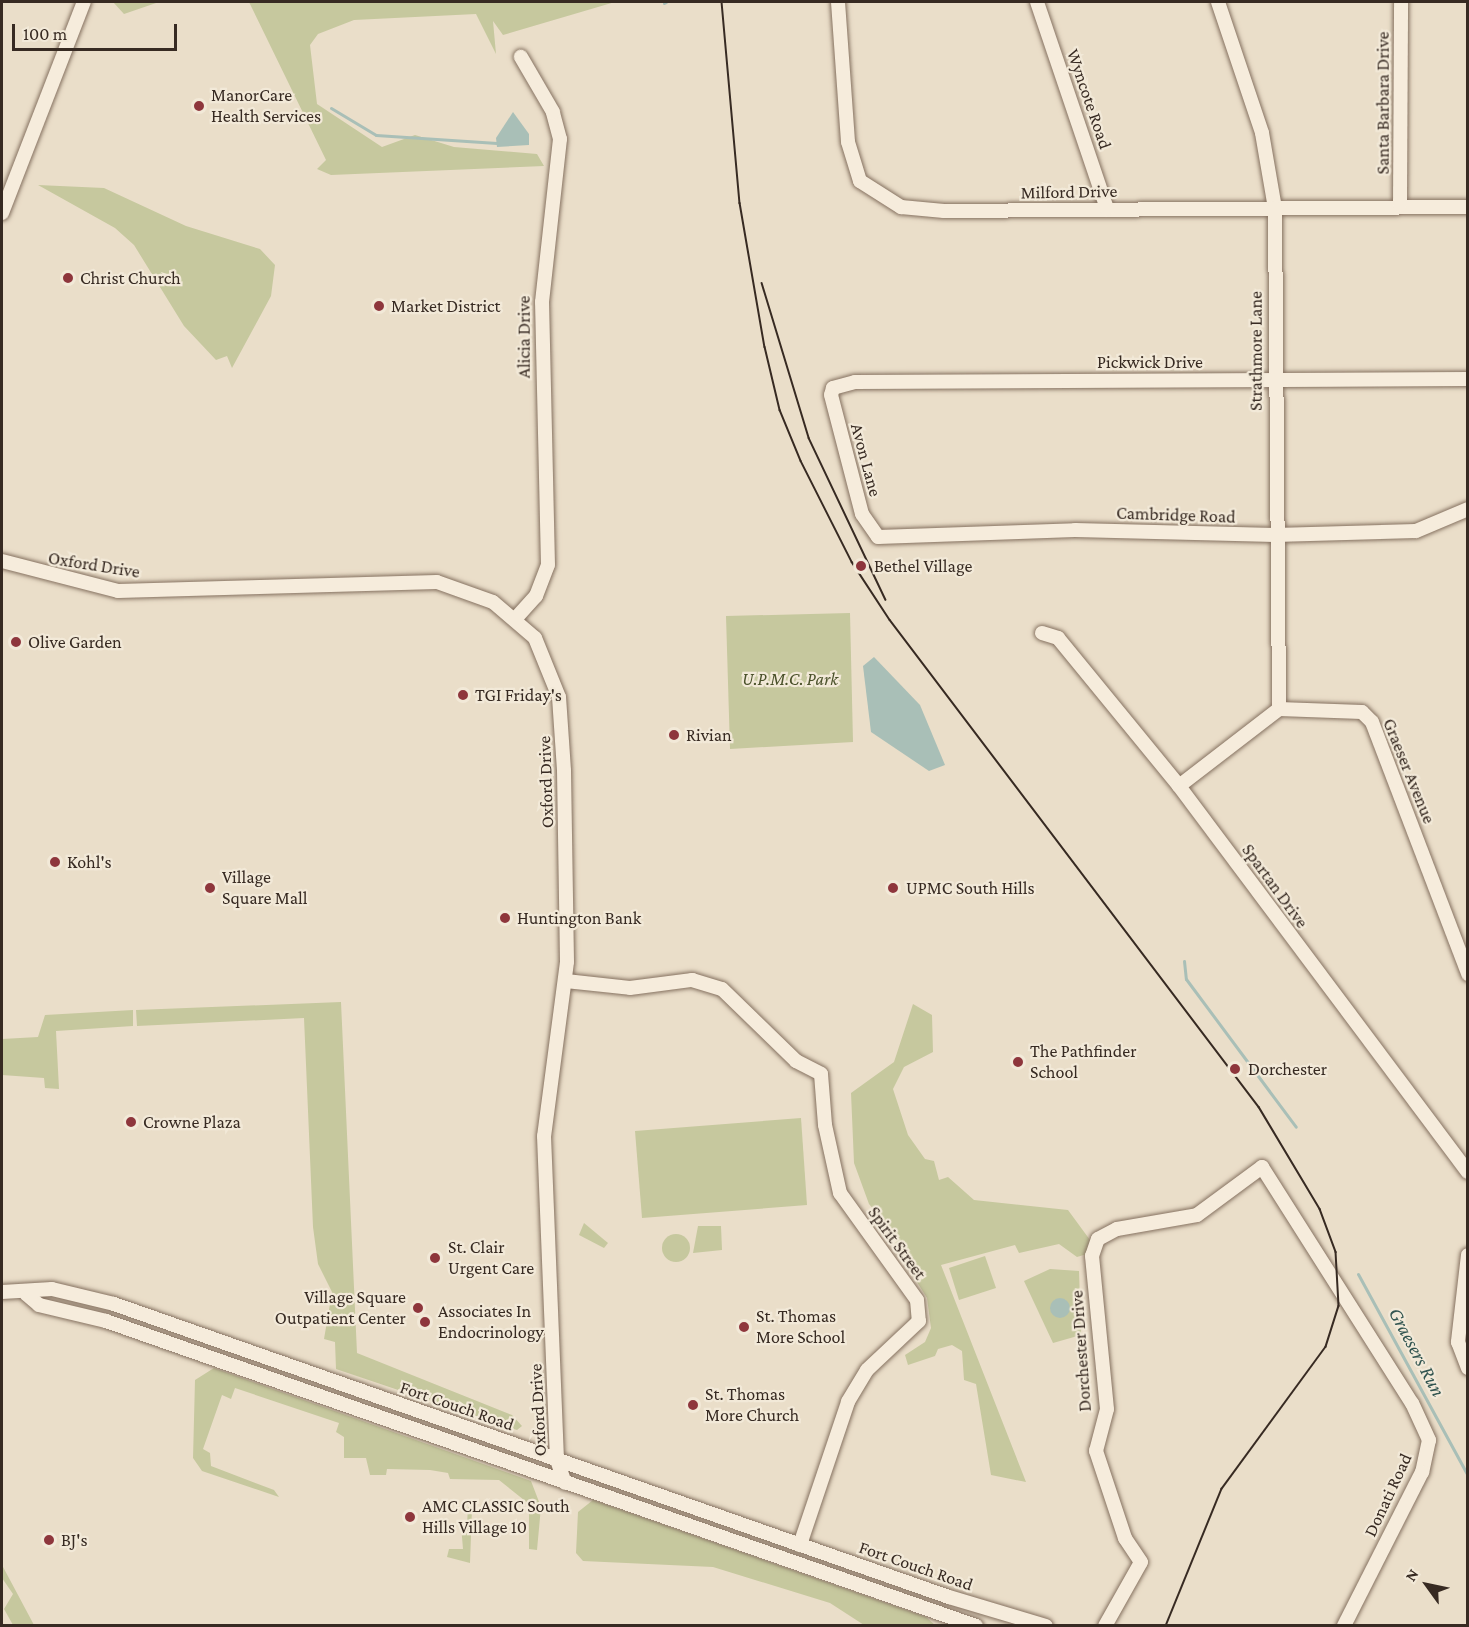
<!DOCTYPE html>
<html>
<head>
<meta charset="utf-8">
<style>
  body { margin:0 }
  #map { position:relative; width:1469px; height:1627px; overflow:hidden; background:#eadec9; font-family:"Crimson Pro",serif }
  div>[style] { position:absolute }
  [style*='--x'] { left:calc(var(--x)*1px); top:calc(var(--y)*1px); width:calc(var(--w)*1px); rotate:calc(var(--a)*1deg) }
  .green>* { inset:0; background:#c6c89e }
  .round { border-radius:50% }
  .water>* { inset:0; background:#a9bfb7 }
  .stream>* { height:3px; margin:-1.5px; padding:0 1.5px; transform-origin:1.5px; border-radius:1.5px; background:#a9bfb7 }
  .roads { filter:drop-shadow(0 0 2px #857160) drop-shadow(0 0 2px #857160) }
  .minor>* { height:14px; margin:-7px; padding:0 7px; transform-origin:7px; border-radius:7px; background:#f6ecdc }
  .tram>* { height:1.5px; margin:-0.75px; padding:0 0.75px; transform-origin:0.75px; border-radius:0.75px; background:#372a22 }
  .dots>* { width:16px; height:16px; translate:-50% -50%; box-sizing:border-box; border:3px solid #f2e9d8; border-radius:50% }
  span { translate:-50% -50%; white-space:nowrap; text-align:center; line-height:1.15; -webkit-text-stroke:4.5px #f2e9d8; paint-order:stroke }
  .poi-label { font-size:18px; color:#372a22 }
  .left { translate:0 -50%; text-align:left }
  .right { translate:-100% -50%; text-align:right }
  .street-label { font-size:18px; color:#372a22 }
  .park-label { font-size:18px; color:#4a512a; font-style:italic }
  .water-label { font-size:20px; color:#325550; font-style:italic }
  .frame { position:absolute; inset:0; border:3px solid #372a22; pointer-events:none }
  .north { position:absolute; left:1397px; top:1555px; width:60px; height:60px; -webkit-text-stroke:4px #f2e9d8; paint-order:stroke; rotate:303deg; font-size:16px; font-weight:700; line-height:24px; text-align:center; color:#372a22 }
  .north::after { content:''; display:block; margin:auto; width:21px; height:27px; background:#372a22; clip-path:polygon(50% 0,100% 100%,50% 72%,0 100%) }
  .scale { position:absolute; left:12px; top:24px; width:165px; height:27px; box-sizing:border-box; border:3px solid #372a22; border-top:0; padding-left:8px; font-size:18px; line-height:21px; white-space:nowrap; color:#372a22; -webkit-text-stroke:4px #f2e9d8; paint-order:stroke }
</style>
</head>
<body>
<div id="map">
  <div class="green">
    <div style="clip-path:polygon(113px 2px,159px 2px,124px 14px)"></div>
    <div style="clip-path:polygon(249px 2px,615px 2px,503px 35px,493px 21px,496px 54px,476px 14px,354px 20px,318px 34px,310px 45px,317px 104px,382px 147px,415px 135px,454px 147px,537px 154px,544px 166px,331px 175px,317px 169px,326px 160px)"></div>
    <div style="clip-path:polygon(38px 185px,104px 188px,186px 226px,260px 249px,275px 265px,271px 296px,232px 368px,227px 356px,216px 360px,184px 326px,134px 245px,115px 228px)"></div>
    <div style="clip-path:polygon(850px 613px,853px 742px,730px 749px,726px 616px)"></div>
    <div style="clip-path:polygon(341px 1002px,357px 1353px,512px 1415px,522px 1426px,517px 1430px,336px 1369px,335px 1342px,324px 1339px,332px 1292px,318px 1264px,313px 1227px,304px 1018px,137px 1026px,136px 1010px)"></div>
    <div style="clip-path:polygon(913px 1004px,932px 1015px,933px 1052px,904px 1067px,893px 1089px,908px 1135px,925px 1159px,934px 1161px,939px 1180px,948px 1177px,974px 1200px,1068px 1210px,1090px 1240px,1087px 1254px,1077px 1257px,1059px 1244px,1019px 1253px,1015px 1245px,941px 1265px,1026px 1482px,991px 1475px,976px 1384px,964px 1380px,962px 1351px,952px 1345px,938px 1349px,935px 1356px,908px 1365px,905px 1355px,925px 1342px,931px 1328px,927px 1298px,895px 1247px,896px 1236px,869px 1204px,854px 1163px,851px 1093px,894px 1062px)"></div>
    <div style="clip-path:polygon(133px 1010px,133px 1026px,56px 1031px,59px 1089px,45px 1088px,44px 1078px,2px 1075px,2px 1039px,38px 1037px,45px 1015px)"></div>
    <div style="clip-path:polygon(801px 1118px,807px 1205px,642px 1218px,635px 1131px)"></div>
    <div style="clip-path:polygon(584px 1223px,608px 1243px,604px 1248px,579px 1235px)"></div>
    <div style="clip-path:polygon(698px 1226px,721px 1226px,722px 1250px,693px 1253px)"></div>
    <div class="round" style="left:662px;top:1234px;width:28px;height:28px"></div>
    <div style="clip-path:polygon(985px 1256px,996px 1288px,959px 1300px,949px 1268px)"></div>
    <div style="clip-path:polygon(1050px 1269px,1079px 1271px,1081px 1335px,1053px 1343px,1024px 1281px)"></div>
    <div style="clip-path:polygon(214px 1368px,531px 1481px,541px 1507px,537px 1550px,529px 1549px,529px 1504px,499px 1480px,450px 1479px,448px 1473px,430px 1470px,387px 1469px,386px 1475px,370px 1475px,366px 1458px,344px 1458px,344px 1437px,336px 1432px,339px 1423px,235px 1388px,231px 1399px,222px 1395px,203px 1449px,210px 1453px,211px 1466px,274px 1490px,279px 1497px,202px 1471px,193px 1458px,195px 1380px)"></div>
    <div style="clip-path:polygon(593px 1500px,926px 1617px,935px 1625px,864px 1625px,830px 1603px,713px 1567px,583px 1561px,576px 1553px,578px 1512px)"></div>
    <div style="clip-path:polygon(468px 1507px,472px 1508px,470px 1563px,447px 1557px,449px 1549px,463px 1549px,461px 1525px,467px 1525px)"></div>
    <div style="clip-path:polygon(2px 1565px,34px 1625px,13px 1625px,4px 1609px,13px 1594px,2px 1578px)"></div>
  </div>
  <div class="water">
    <div style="clip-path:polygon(513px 112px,529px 134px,529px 145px,497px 147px,496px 138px)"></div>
    <div style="clip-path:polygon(874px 657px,920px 705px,945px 765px,929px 771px,871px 732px,863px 666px)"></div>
    <div class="round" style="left:1050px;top:1298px;width:20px;height:20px"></div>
  </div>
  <div class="stream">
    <div style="--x:664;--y:3;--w:2;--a:-27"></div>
    <div style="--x:331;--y:108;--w:52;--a:31"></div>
    <div style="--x:376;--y:135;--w:121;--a:3.8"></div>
    <div style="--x:1184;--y:961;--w:18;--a:84"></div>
    <div style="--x:1186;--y:979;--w:184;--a:53.4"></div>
    <div style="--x:1358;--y:1274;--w:230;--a:61.4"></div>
  </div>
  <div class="roads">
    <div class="minor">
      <div style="--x:838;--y:2;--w:140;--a:85.9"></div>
      <div style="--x:848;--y:142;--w:41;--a:72.9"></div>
      <div style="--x:860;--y:181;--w:49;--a:32.4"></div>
      <div style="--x:901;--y:207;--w:43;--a:5.3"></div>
      <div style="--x:944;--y:211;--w:524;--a:-0.44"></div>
      <div style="--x:1037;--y:2;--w:219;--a:71.3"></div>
      <div style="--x:1218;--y:2;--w:138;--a:71.4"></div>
      <div style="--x:1262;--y:133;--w:76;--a:80.2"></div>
      <div style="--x:1275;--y:208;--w:501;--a:89.54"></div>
      <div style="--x:1400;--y:205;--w:203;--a:-89.7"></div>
      <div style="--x:2;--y:213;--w:226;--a:-68.8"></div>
      <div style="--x:1468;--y:379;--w:613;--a:179.72"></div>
      <div style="--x:855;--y:382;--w:23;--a:165"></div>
      <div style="--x:833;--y:388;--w:7;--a:106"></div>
      <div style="--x:831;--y:395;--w:123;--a:75.4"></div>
      <div style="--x:862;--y:514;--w:28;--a:55"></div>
      <div style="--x:878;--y:537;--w:197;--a:-2"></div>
      <div style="--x:1075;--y:530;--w:200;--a:1.4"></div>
      <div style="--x:1275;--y:535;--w:141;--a:-1.6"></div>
      <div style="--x:1416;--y:531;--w:56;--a:-22.9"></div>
      <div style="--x:2;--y:561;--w:120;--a:14.5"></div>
      <div style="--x:118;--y:591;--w:319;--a:-1.6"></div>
      <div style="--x:437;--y:582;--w:59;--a:19.7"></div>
      <div style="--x:493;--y:602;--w:55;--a:40.6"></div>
      <div style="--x:535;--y:638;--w:64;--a:67.9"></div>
      <div style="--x:559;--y:697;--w:74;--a:86.1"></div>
      <div style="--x:564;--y:771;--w:191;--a:89.1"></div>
      <div style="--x:567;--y:962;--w:176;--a:97.5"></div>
      <div style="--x:544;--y:1136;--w:324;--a:87.7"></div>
      <div style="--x:557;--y:1460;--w:24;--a:71"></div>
      <div style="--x:516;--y:618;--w:30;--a:-48"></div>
      <div style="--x:536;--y:596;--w:33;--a:-69"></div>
      <div style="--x:548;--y:565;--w:263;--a:-91.3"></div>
      <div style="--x:542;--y:302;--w:164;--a:-83.7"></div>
      <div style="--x:560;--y:139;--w:28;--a:-105"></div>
      <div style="--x:553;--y:112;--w:64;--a:-120.2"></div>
      <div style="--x:1042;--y:633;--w:17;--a:17"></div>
      <div style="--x:1058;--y:638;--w:191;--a:50.7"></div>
      <div style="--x:1179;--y:786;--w:482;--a:53.2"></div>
      <div style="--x:1179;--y:786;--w:126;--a:-37.6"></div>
      <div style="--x:1279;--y:709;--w:83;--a:2.1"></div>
      <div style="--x:1362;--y:712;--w:14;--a:45"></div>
      <div style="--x:1372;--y:722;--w:270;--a:69.1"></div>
      <div style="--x:566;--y:981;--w:64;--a:6.2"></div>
      <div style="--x:630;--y:988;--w:63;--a:-7.4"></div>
      <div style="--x:692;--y:980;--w:31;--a:17"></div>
      <div style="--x:722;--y:989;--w:103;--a:44.2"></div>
      <div style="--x:796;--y:1061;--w:28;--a:27"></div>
      <div style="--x:821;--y:1074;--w:51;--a:85.5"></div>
      <div style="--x:825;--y:1125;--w:70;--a:77.6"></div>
      <div style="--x:840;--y:1193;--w:132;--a:54.3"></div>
      <div style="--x:917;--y:1300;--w:21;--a:85"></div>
      <div style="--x:919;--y:1321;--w:71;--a:136.7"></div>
      <div style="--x:867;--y:1370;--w:37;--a:121"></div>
      <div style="--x:848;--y:1402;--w:151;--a:108.6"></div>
      <div style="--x:1468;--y:1255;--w:88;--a:96.6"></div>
      <div style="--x:1458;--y:1342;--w:28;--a:69"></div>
      <div style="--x:2;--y:1292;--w:50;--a:-3.4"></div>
      <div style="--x:52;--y:1289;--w:64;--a:13.6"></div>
      <div style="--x:114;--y:1304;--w:885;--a:19.34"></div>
      <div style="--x:949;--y:1597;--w:101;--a:16.6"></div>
      <div style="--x:26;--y:1294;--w:17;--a:40"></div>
      <div style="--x:39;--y:1305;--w:69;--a:13.4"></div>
      <div style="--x:106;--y:1321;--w:922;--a:19.32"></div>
      <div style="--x:1105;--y:1626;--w:73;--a:-60.6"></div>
      <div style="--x:1141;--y:1562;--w:29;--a:-124"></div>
      <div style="--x:1125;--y:1538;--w:92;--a:-108.4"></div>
      <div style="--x:1096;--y:1451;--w:43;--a:-75.3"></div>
      <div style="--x:1107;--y:1409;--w:154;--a:-95.6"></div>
      <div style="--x:1092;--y:1256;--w:18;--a:-71"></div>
      <div style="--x:1098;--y:1239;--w:21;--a:-28"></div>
      <div style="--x:1117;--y:1229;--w:81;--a:-9.9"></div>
      <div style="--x:1197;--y:1215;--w:81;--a:-36.4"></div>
      <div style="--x:1262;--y:1167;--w:280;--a:57.6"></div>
      <div style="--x:1412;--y:1403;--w:41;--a:65.3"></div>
      <div style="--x:1429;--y:1440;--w:33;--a:102"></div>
      <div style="--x:1422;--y:1472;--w:173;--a:116.9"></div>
    </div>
  </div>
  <div class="tram">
    <div style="--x:722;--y:2;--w:202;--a:84.9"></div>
    <div style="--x:740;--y:203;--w:146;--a:80.2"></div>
    <div style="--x:765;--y:347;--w:65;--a:76.6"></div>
    <div style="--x:780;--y:410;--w:55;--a:67.6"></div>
    <div style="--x:801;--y:461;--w:113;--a:63.2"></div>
    <div style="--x:852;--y:562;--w:69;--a:56.8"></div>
    <div style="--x:890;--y:620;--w:611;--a:52.85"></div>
    <div style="--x:1259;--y:1107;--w:119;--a:59.1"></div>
    <div style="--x:1320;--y:1209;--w:46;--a:69.6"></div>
    <div style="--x:1336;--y:1252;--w:54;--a:86.8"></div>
    <div style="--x:1339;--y:1306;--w:43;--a:107.6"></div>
    <div style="--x:1326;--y:1347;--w:176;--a:126.2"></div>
    <div style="--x:1222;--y:1489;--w:148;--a:112.2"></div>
    <div style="--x:762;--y:283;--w:162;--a:73.1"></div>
    <div style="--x:809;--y:438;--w:179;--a:64.6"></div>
  </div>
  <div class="dots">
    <div style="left:199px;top:106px;background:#8e363c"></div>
    <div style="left:68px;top:278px;background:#8e363c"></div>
    <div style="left:379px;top:306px;background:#8e363c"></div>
    <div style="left:861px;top:566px;background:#8e363c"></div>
    <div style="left:16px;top:642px;background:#8e363c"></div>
    <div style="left:463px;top:695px;background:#8e363c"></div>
    <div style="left:674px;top:735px;background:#8e363c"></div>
    <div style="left:55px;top:862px;background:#8e363c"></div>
    <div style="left:210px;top:888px;background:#8e363c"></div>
    <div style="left:893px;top:888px;background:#8e363c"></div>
    <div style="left:505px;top:918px;background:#8e363c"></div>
    <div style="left:1018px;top:1062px;background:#8e363c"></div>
    <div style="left:1235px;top:1069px;background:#8e363c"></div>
    <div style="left:131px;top:1122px;background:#8e363c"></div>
    <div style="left:435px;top:1258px;background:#8e363c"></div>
    <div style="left:418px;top:1308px;background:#8e363c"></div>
    <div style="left:425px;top:1322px;background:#8e363c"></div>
    <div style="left:744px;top:1327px;background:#8e363c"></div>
    <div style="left:693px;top:1405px;background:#8e363c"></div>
    <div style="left:410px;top:1517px;background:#8e363c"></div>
    <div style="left:49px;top:1540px;background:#8e363c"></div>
  </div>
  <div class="poi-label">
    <span class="left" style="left:211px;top:106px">ManorCare<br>Health Services</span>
    <span class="left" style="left:80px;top:278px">Christ Church</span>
    <span class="left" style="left:391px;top:306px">Market District</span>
    <span class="left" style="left:874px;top:566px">Bethel Village</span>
    <span class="left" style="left:28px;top:642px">Olive Garden</span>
    <span class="left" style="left:475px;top:695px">TGI Friday's</span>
    <span class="left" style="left:686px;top:735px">Rivian</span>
    <span class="left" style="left:67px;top:862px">Kohl's</span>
    <span class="left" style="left:222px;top:888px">Village<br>Square Mall</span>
    <span class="left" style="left:906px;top:888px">UPMC South Hills</span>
    <span class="left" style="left:517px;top:918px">Huntington Bank</span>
    <span class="left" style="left:1030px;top:1062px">The Pathfinder<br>School</span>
    <span class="left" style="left:1248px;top:1069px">Dorchester</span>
    <span class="left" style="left:143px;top:1122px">Crowne Plaza</span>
    <span class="left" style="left:448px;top:1258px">St. Clair<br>Urgent Care</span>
    <span class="right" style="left:406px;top:1308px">Village Square<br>Outpatient Center</span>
    <span class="left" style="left:438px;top:1322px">Associates In<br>Endocrinology</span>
    <span class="left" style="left:756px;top:1327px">St. Thomas<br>More School</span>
    <span class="left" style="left:705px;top:1405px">St. Thomas<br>More Church</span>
    <span class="left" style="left:422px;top:1517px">AMC CLASSIC South<br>Hills Village 10</span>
    <span class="left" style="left:61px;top:1540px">BJ's</span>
  </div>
  <div class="street-label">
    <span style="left:1089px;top:99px;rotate:71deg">Wyncote Road</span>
    <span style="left:1383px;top:103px;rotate:-90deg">Santa Barbara Drive</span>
    <span style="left:1069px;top:192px;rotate:-1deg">Milford Drive</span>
    <span style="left:524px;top:337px;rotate:-90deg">Alicia Drive</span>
    <span style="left:1256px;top:351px;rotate:-90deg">Strathmore Lane</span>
    <span style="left:1150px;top:362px">Pickwick Drive</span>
    <span style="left:866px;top:460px;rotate:75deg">Avon Lane</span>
    <span style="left:1176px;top:515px;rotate:2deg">Cambridge Road</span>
    <span style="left:94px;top:565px;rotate:9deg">Oxford Drive</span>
    <span style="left:1409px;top:771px;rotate:68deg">Graeser Avenue</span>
    <span style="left:546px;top:782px;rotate:-92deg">Oxford Drive</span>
    <span style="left:1275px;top:886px;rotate:54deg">Spartan Drive</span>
    <span style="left:897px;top:1243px;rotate:54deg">Spirit Street</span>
    <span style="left:1081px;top:1351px;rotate:-94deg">Dorchester Drive</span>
    <span style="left:457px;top:1406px;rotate:19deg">Fort Couch Road</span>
    <span style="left:538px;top:1410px;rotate:-93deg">Oxford Drive</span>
    <span style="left:1388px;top:1495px;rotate:-65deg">Donati Road</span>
    <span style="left:916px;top:1566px;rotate:19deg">Fort Couch Road</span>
  </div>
  <div class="park-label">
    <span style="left:790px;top:679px">U.P.M.C. Park</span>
  </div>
  <div class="water-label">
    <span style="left:1417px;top:1352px;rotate:62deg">Graesers Run</span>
  </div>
  <div class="frame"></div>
  <div class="north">N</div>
  <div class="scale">100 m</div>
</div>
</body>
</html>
